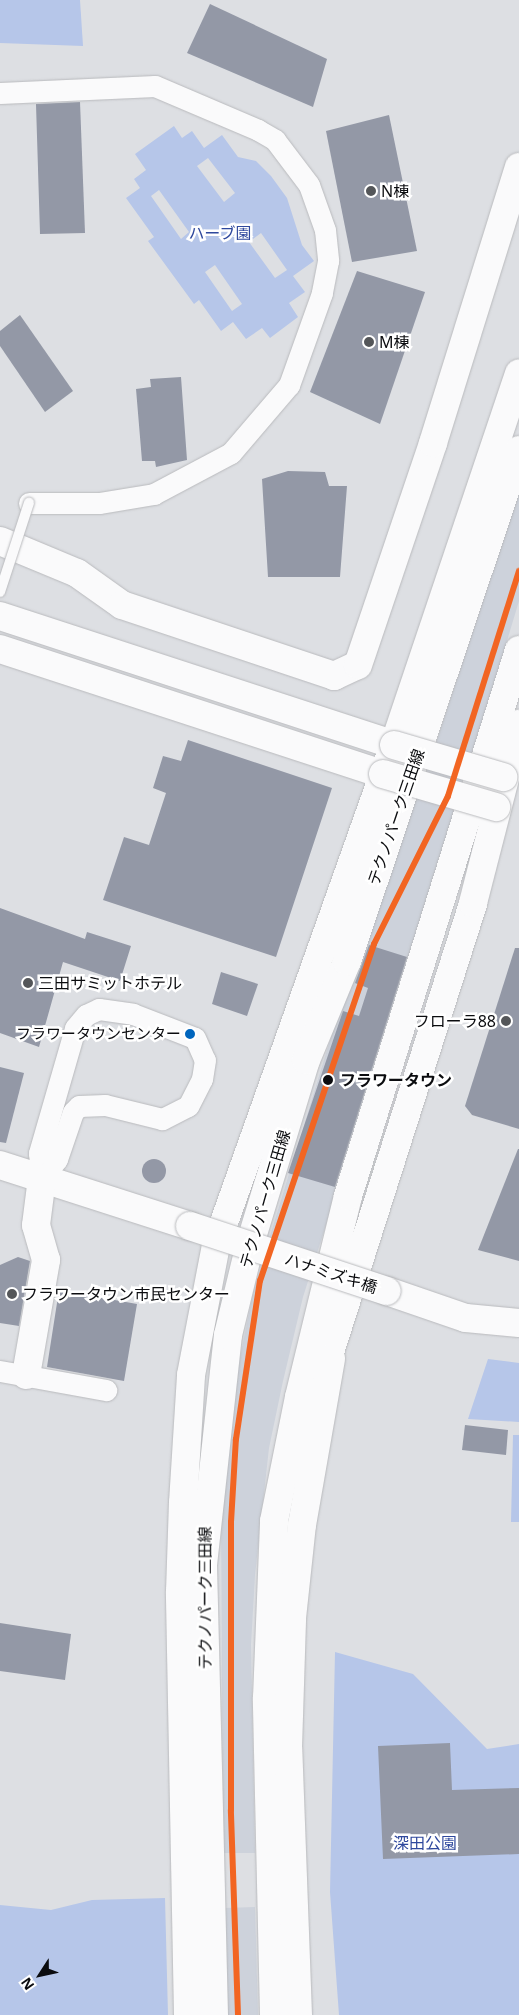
<!DOCTYPE html>
<html>
<head>
<meta charset="utf-8">
<style>
  body { margin:0 }
  #map { position:relative; width:519px; height:2015px; overflow:hidden; background:#dddfe3; font-family:"Noto Sans","Noto Sans JP",sans-serif }
  div>[style] { position:absolute }
  [style*='--x'] { left:calc(var(--x)*1px); top:calc(var(--y)*1px); width:calc(var(--w)*1px); rotate:calc(var(--a)*1deg) }
  .built>* { inset:0; background:#cdd2db }
  .green>* { inset:0; background:#b6c6e9 }
  .building>* { inset:0; background:#9398a6 }
  .round { border-radius:50% }
  .roads { filter:drop-shadow(0 0 1px #b9babd) drop-shadow(0 0 1px #b9babd) }
  .street>* { height:21px; margin:-10.5px; padding:0 10.5px; transform-origin:10.5px; border-radius:10.5px; background:#fafafb }
  .secondary>* { height:28px; margin:-14px; padding:0 14px; transform-origin:14px; border-radius:14px; background:#fafafb }
  .bridges { filter:drop-shadow(0 0 1px #b9babd) drop-shadow(0 0 1px #b9babd) }
  .lane-bridge>* { height:10px; margin:-5px; padding:0 5px; transform-origin:5px; border-radius:5px; background:#fafafb }
  .secondary-bridge>* { height:28px; margin:-14px; padding:0 14px; transform-origin:14px; border-radius:14px; background:#fafafb }
  .rail-1>* { height:6px; margin:-3px; padding:0 3px; transform-origin:3px; border-radius:3px; background:#f26522 }
  .dots>* { width:14px; height:14px; translate:-50% -50%; box-sizing:border-box; border:2px solid #fff; border-radius:50% }
  span { translate:-50% -50%; white-space:nowrap; text-align:center; line-height:1.15; -webkit-text-stroke:5px #fff; paint-order:stroke }
  .bus-label { font-size:15px; color:#0b0c0f }
  .right { translate:-100% -50%; text-align:right }
  .poi-label { font-size:16px; color:#0b0c0f }
  .left { translate:0 -50%; text-align:left }
  .park-label { font-size:16px; color:#2e489d }
  .street-label { font-size:16px; color:#0b0c0f }
  .stop-label { font-size:16px; color:#0b0c0f; font-weight:700 }
  .north { position:absolute; left:15px; top:1950px; width:50px; height:50px; -webkit-text-stroke:4px #fff; paint-order:stroke; rotate:235deg; font-size:14px; font-weight:700; line-height:20px; text-align:center; color:#0b0c0f }
  .north::after { content:''; display:block; margin:auto; width:18px; height:22px; background:#0b0c0f; clip-path:polygon(50% 0,100% 100%,50% 72%,0 100%) }
</style>
</head>
<body>
<div id="map">
  <div class="built">
    <div style="clip-path:polygon(519px 491px,519px 601px,412px 956px,303px 1297px,283px 1381px,269px 1448px,255px 1575px,251px 1645px,255px 1853px,223px 1853px,221px 1507px,230px 1408px,254px 1288px,335px 1024px,438px 737px)"></div>
    <div style="clip-path:polygon(255px 1907px,258px 2015px,227px 2015px,225px 1908px)"></div>
  </div>
  <div class="green">
    <div style="clip-path:polygon(0 0,80px 0,83px 46px,0 43px)"></div>
    <div style="clip-path:polygon(evenodd,174px 126px,182px 138px,192px 131px,204px 148px,222px 135px,238px 157px,256px 161px,271px 176px,287px 198px,302px 245px,314px 261px,293px 276px,305px 292px,289px 303px,298px 317px,270px 338px,262px 328px,246px 339px,233px 322px,221px 331px,199px 300px,194px 304px,148px 241px,154px 237px,126px 198px,140px 188px,134px 179px,146px 170px,135px 154px,174px 126px,208px 158px,235px 193px,224px 202px,197px 166px,208px 158px,174px 126px,159px 190px,189px 232px,181px 239px,151px 196px,159px 190px,174px 126px,261px 233px,287px 270px,275px 278px,249px 242px,261px 233px,174px 126px,215px 265px,242px 304px,232px 311px,205px 272px,215px 265px)"></div>
    <div style="clip-path:polygon(488px 1359px,519px 1363px,519px 1422px,468px 1419px)"></div>
    <div style="clip-path:polygon(513px 1435px,519px 1435px,519px 1522px,511px 1522px)"></div>
    <div style="clip-path:polygon(335px 1652px,413px 1674px,487px 1749px,519px 1744px,519px 2015px,339px 2015px,330px 1892px)"></div>
    <div style="clip-path:polygon(165px 1898px,168px 2015px,0 2015px,0 1905px,51px 1910px,92px 1900px)"></div>
  </div>
  <div class="building">
    <div style="clip-path:polygon(210px 4px,327px 59px,313px 107px,187px 53px)"></div>
    <div style="clip-path:polygon(80px 102px,85px 233px,40px 234px,36px 104px)"></div>
    <div style="clip-path:polygon(389px 115px,417px 251px,352px 262px,326px 131px)"></div>
    <div style="clip-path:polygon(357px 271px,425px 292px,380px 424px,310px 392px)"></div>
    <div style="clip-path:polygon(20px 315px,73px 391px,45px 412px,0 346px,0 331px)"></div>
    <div style="clip-path:polygon(181px 377px,187px 460px,156px 467px,155px 461px,142px 461px,136px 389px,151px 387px,150px 379px)"></div>
    <div style="clip-path:polygon(288px 471px,325px 472px,329px 486px,347px 486px,340px 577px,268px 577px,262px 479px)"></div>
    <div style="clip-path:polygon(188px 740px,332px 788px,276px 957px,103px 900px,124px 837px,149px 845px,166px 793px,153px 788px,163px 756px,181px 761px)"></div>
    <div style="clip-path:polygon(0 908px,85px 939px,87px 932px,131px 946px,120px 981px,63px 962px,39px 1047px,0 1033px)"></div>
    <div style="clip-path:polygon(369px 945px,407px 957px,335px 1187px,288px 1173px,343px 1011px,359px 1016px,368px 988px,355px 983px)"></div>
    <div style="clip-path:polygon(515px 948px,519px 948px,519px 1129px,472px 1115px,465px 1106px)"></div>
    <div style="clip-path:polygon(221px 972px,258px 984px,247px 1016px,212px 1004px)"></div>
    <div style="clip-path:polygon(0 1067px,24px 1073px,6px 1143px,0 1142px)"></div>
    <div style="clip-path:polygon(518px 1149px,519px 1149px,519px 1261px,478px 1250px)"></div>
    <div class="round" style="left:142px;top:1159px;width:24px;height:24px"></div>
    <div style="clip-path:polygon(18px 1257px,30px 1261px,19px 1326px,0 1323px,0 1265px)"></div>
    <div style="clip-path:polygon(59px 1290px,137px 1304px,124px 1381px,47px 1367px)"></div>
    <div style="clip-path:polygon(465px 1425px,508px 1430px,506px 1455px,462px 1450px)"></div>
    <div style="clip-path:polygon(0 1623px,71px 1634px,65px 1680px,0 1671px)"></div>
    <div style="clip-path:polygon(450px 1743px,452px 1790px,519px 1788px,519px 1854px,383px 1859px,378px 1746px)"></div>
  </div>
  <div class="roads">
    <div class="street">
      <div style="--x:0;--y:93;--w:155;--a:-2.6"></div>
      <div style="--x:155;--y:86;--w:112;--a:23.1"></div>
      <div style="--x:258;--y:130;--w:20;--a:30"></div>
      <div style="--x:275;--y:140;--w:56;--a:52.9"></div>
      <div style="--x:309;--y:185;--w:48;--a:70.4"></div>
      <div style="--x:325;--y:230;--w:31;--a:84"></div>
      <div style="--x:328;--y:261;--w:33;--a:101"></div>
      <div style="--x:322;--y:293;--w:98;--a:109.7"></div>
      <div style="--x:289;--y:385;--w:89;--a:130.5"></div>
      <div style="--x:231;--y:453;--w:87;--a:152"></div>
      <div style="--x:154;--y:494;--w:56;--a:170.7"></div>
      <div style="--x:99;--y:503;--w:70;--a:180"></div>
      <div style="--x:99;--y:1009;--w:34;--a:8"></div>
      <div style="--x:133;--y:1014;--w:66;--a:21.2"></div>
      <div style="--x:195;--y:1038;--w:24;--a:66"></div>
      <div style="--x:205;--y:1060;--w:19;--a:99"></div>
      <div style="--x:202;--y:1079;--w:30;--a:117"></div>
      <div style="--x:188;--y:1106;--w:29;--a:153"></div>
      <div style="--x:162;--y:1119;--w:59;--a:-166.2"></div>
      <div style="--x:105;--y:1105;--w:26;--a:178"></div>
      <div style="--x:79;--y:1106;--w:8;--a:135"></div>
      <div style="--x:73;--y:1112;--w:50;--a:108.8"></div>
      <div style="--x:57;--y:1159;--w:24;--a:128"></div>
      <div style="--x:42;--y:1178;--w:25;--a:-97"></div>
      <div style="--x:39;--y:1153;--w:130;--a:-73.9"></div>
      <div style="--x:75;--y:1028;--w:17;--a:-50"></div>
      <div style="--x:86;--y:1015;--w:14;--a:-25"></div>
      <div style="--x:0;--y:1371;--w:108;--a:10.2"></div>
    </div>
    <div class="secondary">
      <div style="--x:0;--y:541;--w:83;--a:22.6"></div>
      <div style="--x:77;--y:573;--w:55;--a:35.4"></div>
      <div style="--x:122;--y:605;--w:224;--a:18.5"></div>
      <div style="--x:334;--y:676;--w:26;--a:-25"></div>
      <div style="--x:358;--y:665;--w:234;--a:-71.3"></div>
      <div style="--x:433;--y:443;--w:289;--a:-72.7"></div>
      <div style="--x:0;--y:616;--w:415;--a:18.1"></div>
      <div style="--x:0;--y:649;--w:403;--a:18.1"></div>
      <div style="--x:0;--y:1165;--w:200;--a:17.8"></div>
      <div style="--x:387;--y:1291;--w:83;--a:18.9"></div>
      <div style="--x:466;--y:1318;--w:53;--a:5.4"></div>
      <div style="--x:26;--y:1375;--w:117;--a:-80.1"></div>
      <div style="--x:46;--y:1260;--w:36;--a:-106"></div>
      <div style="--x:36;--y:1225;--w:47;--a:-82.7"></div>
      <div style="--x:322;--y:1377;--w:497;--a:-72.3"></div>
      <div style="--x:473;--y:903;--w:185;--a:-75.6"></div>
      <div style="--x:188;--y:2015;--w:423;--a:-91.1"></div>
      <div style="--x:180;--y:1592;--w:89;--a:-88.1"></div>
      <div style="--x:183;--y:1503;--w:128;--a:-86.4"></div>
      <div style="--x:191;--y:1375;--w:132;--a:-79.1"></div>
      <div style="--x:216;--y:1245;--w:531;--a:-70.4"></div>
      <div style="--x:394;--y:745;--w:392;--a:-71.4"></div>
      <div style="--x:214;--y:2015;--w:450;--a:-91.4"></div>
      <div style="--x:203;--y:1565;--w:231;--a:-83.8"></div>
      <div style="--x:228;--y:1335;--w:94;--a:-76.4"></div>
      <div style="--x:250;--y:1244;--w:192;--a:-73.1"></div>
      <div style="--x:306;--y:1060;--w:107;--a:-67.5"></div>
      <div style="--x:347;--y:961;--w:539;--a:-71.4"></div>
      <div style="--x:274;--y:2015;--w:317;--a:-91.3"></div>
      <div style="--x:267;--y:1698;--w:177;--a:-87.7"></div>
      <div style="--x:274;--y:1521;--w:126;--a:-78.6"></div>
      <div style="--x:299;--y:1397;--w:207;--a:-76.3"></div>
      <div style="--x:348;--y:1196;--w:572;--a:-72.61"></div>
      <div style="--x:298;--y:2015;--w:267;--a:-92.1"></div>
      <div style="--x:288;--y:1748;--w:130;--a:-88.2"></div>
      <div style="--x:292;--y:1618;--w:94;--a:-83.9"></div>
      <div style="--x:302;--y:1525;--w:169;--a:-80.1"></div>
    </div>
  </div>
  <div class="bridges">
    <div class="lane-bridge">
      <div style="--x:0;--y:592;--w:94;--a:-72"></div>
    </div>
    <div class="secondary-bridge">
      <div style="--x:394;--y:745;--w:114;--a:16.4"></div>
      <div style="--x:383;--y:774;--w:118;--a:16.3"></div>
      <div style="--x:190;--y:1226;--w:207;--a:18.3"></div>
    </div>
  </div>
  <div class="rail-1">
    <div style="--x:238;--y:2015;--w:205;--a:-92"></div>
    <div style="--x:231;--y:1810;--w:288;--a:-90"></div>
    <div style="--x:231;--y:1522;--w:83;--a:-86.6"></div>
    <div style="--x:236;--y:1439;--w:160;--a:-81.4"></div>
    <div style="--x:260;--y:1281;--w:356;--a:-71.3"></div>
    <div style="--x:374;--y:944;--w:165;--a:-63.4"></div>
    <div style="--x:448;--y:796;--w:236;--a:-72.5"></div>
  </div>
  <div class="dots">
    <div style="left:371px;top:191px;background:#545659"></div>
    <div style="left:369px;top:342px;background:#545659"></div>
    <div style="left:28px;top:983px;background:#545659"></div>
    <div style="left:506px;top:1021px;background:#545659"></div>
    <div style="left:190px;top:1034px;background:#0065bd"></div>
    <div style="left:328px;top:1080px;background:#0b0c0f"></div>
    <div style="left:12px;top:1294px;background:#545659"></div>
  </div>
  <div class="bus-label">
    <span class="right" style="left:181px;top:1034px">フラワータウンセンター</span>
  </div>
  <div class="poi-label">
    <span class="left" style="left:381px;top:191px">N棟</span>
    <span class="left" style="left:379px;top:342px">M棟</span>
    <span class="left" style="left:38px;top:983px">三田サミットホテル</span>
    <span class="right" style="left:496px;top:1021px">フローラ88</span>
    <span class="left" style="left:22px;top:1294px">フラワータウン市民センター</span>
  </div>
  <div class="park-label">
    <span style="left:220px;top:233px">ハーブ園</span>
    <span style="left:425px;top:1843px">深田公園</span>
  </div>
  <div class="street-label">
    <span style="left:396px;top:817px;rotate:-71deg">テクノパーク三田線</span>
    <span style="left:265px;top:1199px;rotate:-74deg">テクノパーク三田線</span>
    <span style="left:331px;top:1273px;rotate:18deg">ハナミズキ橋</span>
    <span style="left:205px;top:1598px;rotate:-90deg">テクノパーク三田線</span>
  </div>
  <div class="stop-label">
    <span class="left" style="left:340px;top:1080px">フラワータウン</span>
  </div>
  <div class="north">N</div>
</div>
</body>
</html>
